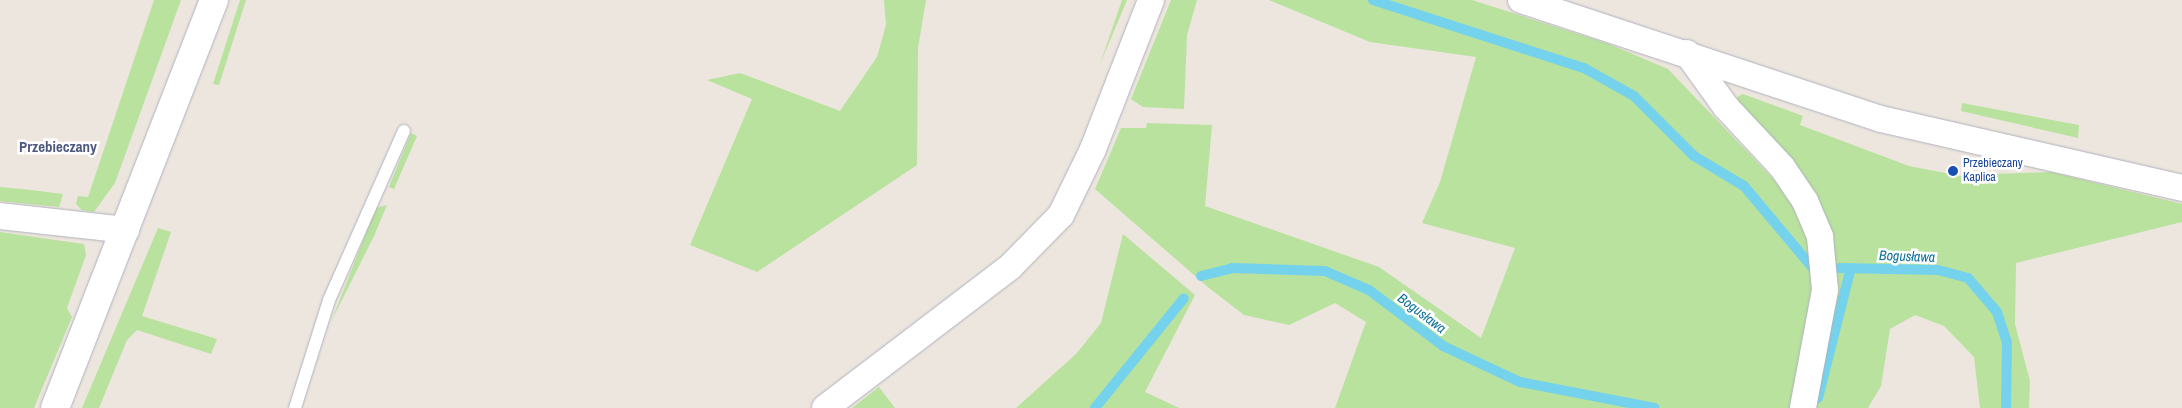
<!DOCTYPE html>
<html>
<head>
<meta charset="utf-8">
<style>
  body { margin:0 }
  #map { position:relative; width:2182px; height:408px; overflow:hidden; background:#ede6df; font-family:"Archivo Narrow",sans-serif }
  div>[style] { position:absolute }
  [style*='--x'] { left:calc(var(--x)*1px); top:calc(var(--y)*1px); width:calc(var(--w)*1px); rotate:calc(var(--a)*1deg) }
  .green>* { inset:0; background:#b8e29d }
  .stream>* { height:10px; margin:-5px; padding:0 5px; transform-origin:5px; border-radius:5px; background:#75d2ec }
  .roads { filter:drop-shadow(0 0 1px #afb2bc) drop-shadow(0 0 1px #afb2bc) }
  .lane>* { height:12px; margin:-6px; padding:0 6px; transform-origin:6px; border-radius:6px; background:#fff }
  .street>* { height:26px; margin:-13px; padding:0 13px; transform-origin:13px; border-radius:13px; background:#fff }
  .secondary>* { height:28px; margin:-14px; padding:0 14px; transform-origin:14px; border-radius:14px; background:#fff }
  .dots>* { width:14px; height:14px; translate:-50% -50%; box-sizing:border-box; border:2px solid #fff; border-radius:50% }
  span { translate:-50% -50%; white-space:nowrap; text-align:center; line-height:1.15; -webkit-text-stroke:5px #fff; paint-order:stroke }
  .transit-label { font-size:12px; color:#164399 }
  .left { translate:0 -50%; text-align:left }
  .water-label { font-size:14px; color:#10729c; font-style:italic }
  .quarter-label { font-size:15px; color:#4d587c; font-weight:700 }
</style>
</head>
<body>
<div id="map">
  <div class="green">
    <div style="clip-path:polygon(154px 0,181px 0,115px 183px,94px 212px,82px 210px,76px 204px,78px 196px,88px 197px)"></div>
    <div style="clip-path:polygon(240px 0,246px 0,219px 85px,213px 84px)"></div>
    <div style="clip-path:polygon(884px 0,926px 0,918px 48px,917px 165px,757px 272px,690px 245px,752px 99px,707px 80px,740px 73px,840px 111px,877px 57px,886px 25px)"></div>
    <div style="clip-path:polygon(1122px 0,1127px 0,1100px 64px)"></div>
    <div style="clip-path:polygon(1171px 0,1197px 0,1187px 35px,1184px 109px,1143px 107px,1131px 99px)"></div>
    <div style="clip-path:polygon(1269px 0,1472px 0,1609px 44px,1668px 69px,1777px 183px,1800px 216px,1814px 249px,1817px 280px,1794px 408px,1335px 408px,1366px 322px,1335px 303px,1289px 325px,1244px 315px,1209px 288px,1095px 189px,1121px 128px,1146px 128px,1147px 123px,1212px 125px,1205px 206px,1379px 267px,1481px 338px,1515px 248px,1422px 223px,1440px 182px,1476px 57px,1370px 42px)"></div>
    <div style="clip-path:polygon(1743px 94px,1803px 116px,1800px 125px,1909px 166px,1992px 182px,1994px 174px,2051px 172px,2182px 204px,2182px 222px,2016px 263px,2015px 324px,2030px 381px,2029px 408px,1980px 408px,1974px 357px,1944px 326px,1915px 315px,1890px 329px,1881px 386px,1868px 408px,1812px 408px,1835px 261px,1739px 104px,1737px 97px)"></div>
    <div style="clip-path:polygon(1962px 103px,2079px 125px,2078px 138px,1961px 111px)"></div>
    <div style="clip-path:polygon(411px 133px,417px 136px,394px 189px,389px 187px)"></div>
    <div style="clip-path:polygon(0 187px,31px 190px,63px 194px,59px 207px,0 201px)"></div>
    <div style="clip-path:polygon(387px 205px,374px 236px,331px 322px,376px 208px)"></div>
    <div style="clip-path:polygon(158px 228px,171px 232px,142px 316px,217px 339px,211px 354px,137px 330px,127px 340px,99px 408px,82px 408px)"></div>
    <div style="clip-path:polygon(0 232px,84px 244px,86px 255px,67px 308px,72px 317px,34px 408px,0 408px)"></div>
    <div style="clip-path:polygon(1123px 234px,1195px 295px,1145px 392px,1179px 408px,1016px 408px,1077px 353px,1101px 323px)"></div>
    <div style="clip-path:polygon(879px 387px,895px 408px,852px 408px)"></div>
  </div>
  <div class="stream">
    <div style="--x:1373;--y:0;--w:222;--a:17.9"></div>
    <div style="--x:1584;--y:68;--w:57;--a:29.2"></div>
    <div style="--x:1634;--y:96;--w:85;--a:45"></div>
    <div style="--x:1694;--y:156;--w:58;--a:31"></div>
    <div style="--x:1744;--y:186;--w:106;--a:50"></div>
    <div style="--x:1840;--y:268;--w:98;--a:1.2"></div>
    <div style="--x:1938;--y:270;--w:31;--a:15"></div>
    <div style="--x:1968;--y:278;--w:45;--a:49.5"></div>
    <div style="--x:1997;--y:312;--w:32;--a:72"></div>
    <div style="--x:2007;--y:342;--w:66;--a:90.9"></div>
    <div style="--x:1201;--y:276;--w:32;--a:-14"></div>
    <div style="--x:1232;--y:268;--w:93;--a:1.8"></div>
    <div style="--x:1325;--y:271;--w:48;--a:23.4"></div>
    <div style="--x:1369;--y:290;--w:93;--a:37.1"></div>
    <div style="--x:1443;--y:346;--w:85;--a:25.1"></div>
    <div style="--x:1520;--y:382;--w:137;--a:10.9"></div>
    <div style="--x:1818;--y:398;--w:134;--a:-75.8"></div>
    <div style="--x:1095;--y:408;--w:141;--a:-51"></div>
  </div>
  <div class="roads">
    <div class="lane">
      <div style="--x:295;--y:408;--w:113;--a:-72.5"></div>
      <div style="--x:329;--y:300;--w:185;--a:-66.1"></div>
    </div>
    <div class="street">
      <div style="--x:1521;--y:0;--w:379;--a:18.3"></div>
      <div style="--x:1881;--y:119;--w:309;--a:12.9"></div>
      <div style="--x:1687;--y:53;--w:67;--a:54.2"></div>
      <div style="--x:1726;--y:107;--w:82;--a:47"></div>
      <div style="--x:1782;--y:167;--w:41;--a:55.9"></div>
      <div style="--x:1805;--y:201;--w:39;--a:67"></div>
      <div style="--x:1820;--y:237;--w:53;--a:84.6"></div>
      <div style="--x:1825;--y:290;--w:120;--a:100.6"></div>
      <div style="--x:0;--y:216;--w:127;--a:6.3"></div>
      <div style="--x:825;--y:408;--w:233;--a:-37.3"></div>
      <div style="--x:1010;--y:267;--w:73;--a:-45.6"></div>
      <div style="--x:1061;--y:215;--w:73;--a:-64.1"></div>
      <div style="--x:1093;--y:149;--w:160;--a:-68.7"></div>
    </div>
    <div class="secondary">
      <div style="--x:55;--y:408;--w:438;--a:-68.7"></div>
    </div>
  </div>
  <div class="dots">
    <div style="left:1953px;top:171px;background:#1a4fb4"></div>
  </div>
  <div class="transit-label">
    <span class="left" style="left:1963px;top:171px">Przebieczany<br>Kaplica</span>
  </div>
  <div class="water-label">
    <span style="left:1907px;top:256px;rotate:2deg">Bogusława</span>
    <span style="left:1422px;top:313px;rotate:37deg">Bogusława</span>
  </div>
  <div class="quarter-label">
    <span style="left:58px;top:147px">Przebieczany</span>
  </div>
</div>
</body>
</html>
